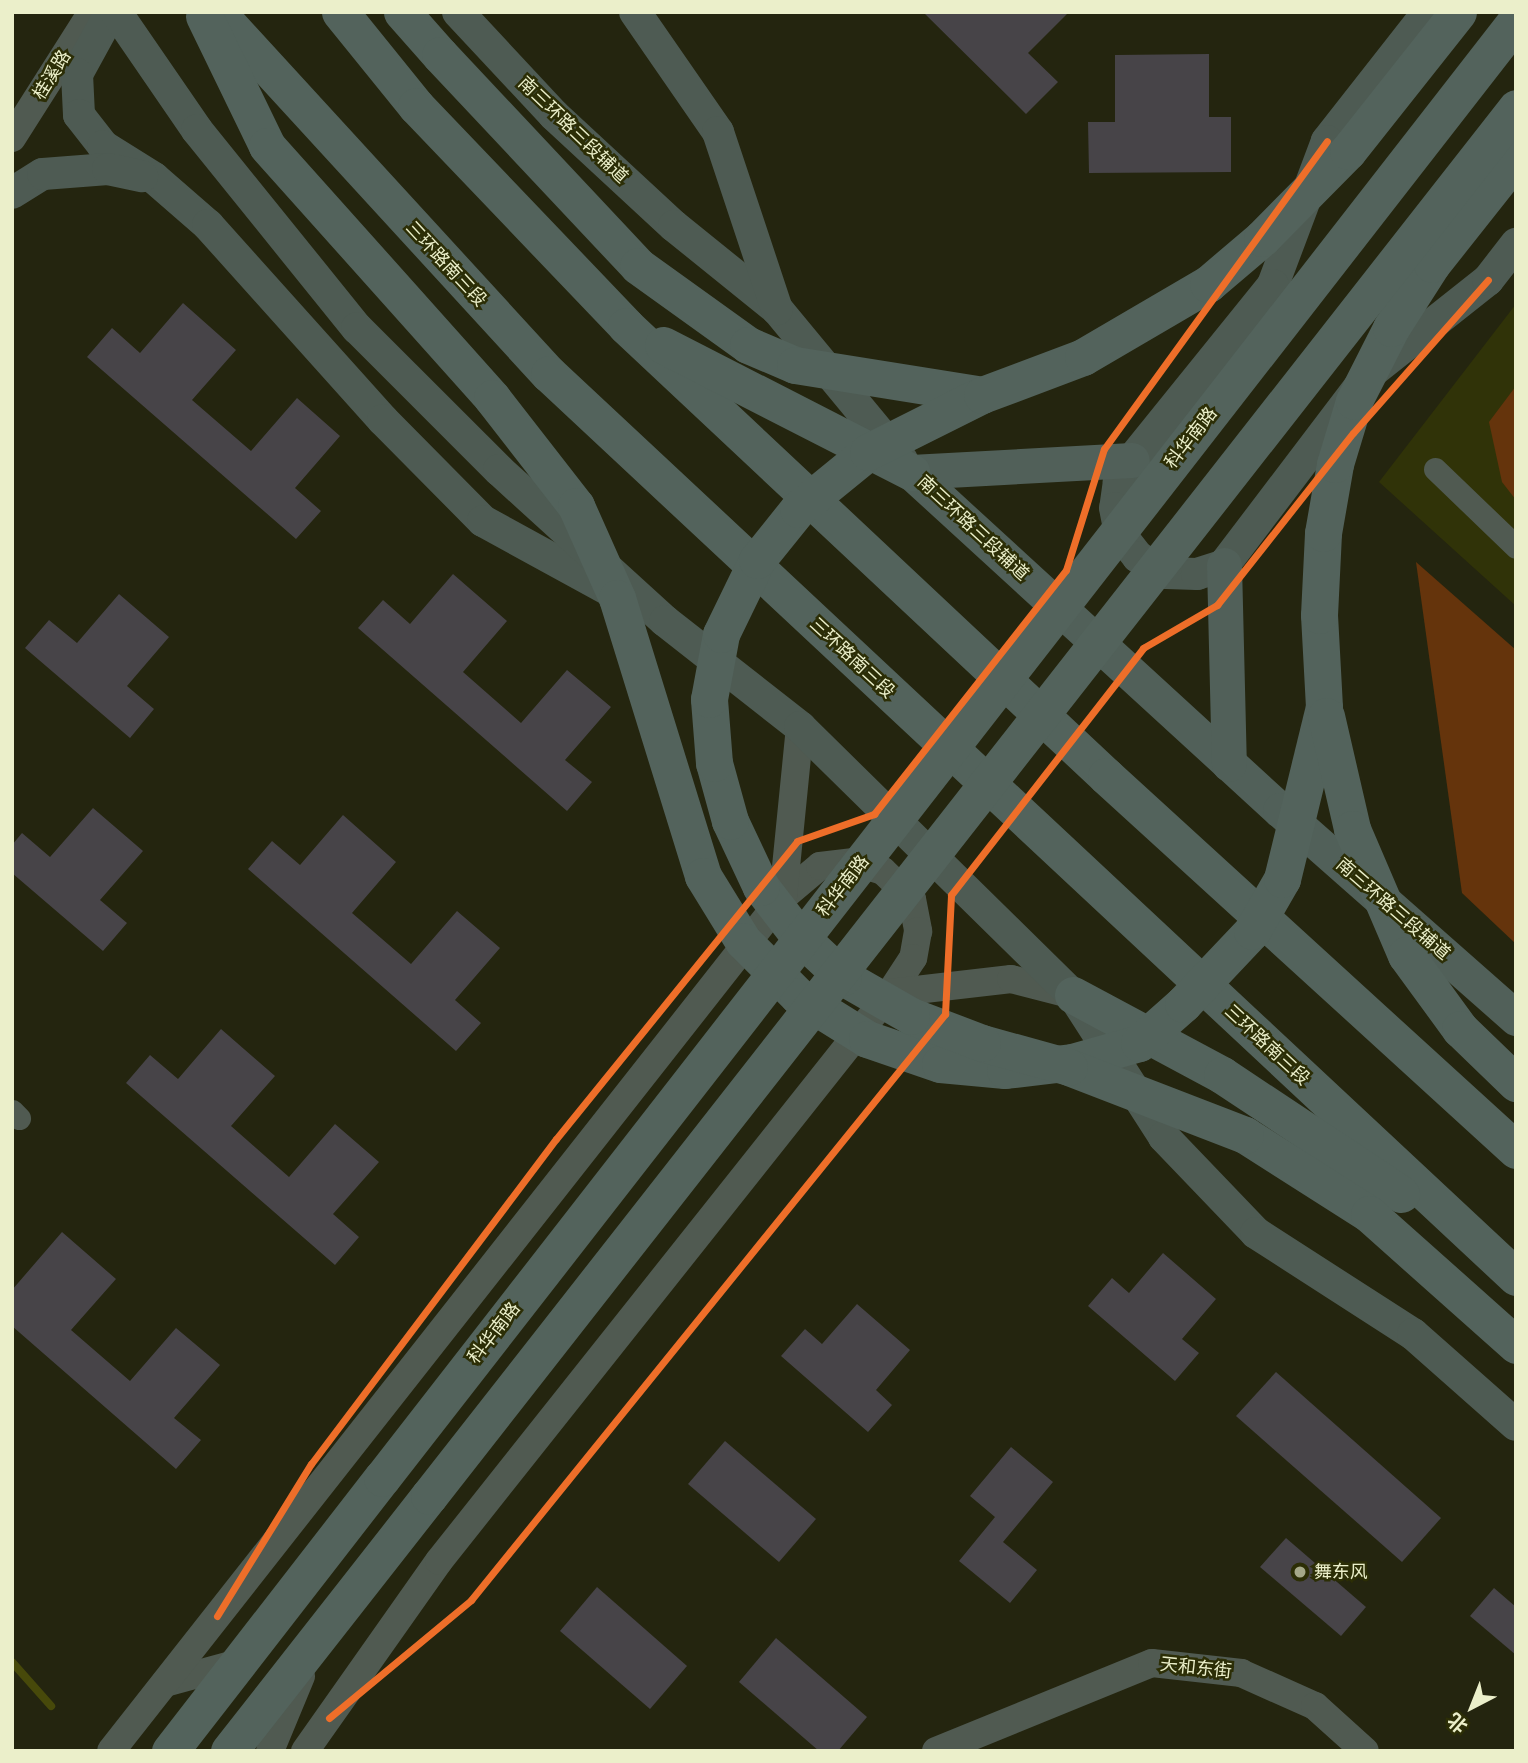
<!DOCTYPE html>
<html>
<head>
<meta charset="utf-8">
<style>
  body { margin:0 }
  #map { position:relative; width:1528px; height:1763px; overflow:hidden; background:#24250f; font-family:"Roboto Condensed","Noto Sans SC",sans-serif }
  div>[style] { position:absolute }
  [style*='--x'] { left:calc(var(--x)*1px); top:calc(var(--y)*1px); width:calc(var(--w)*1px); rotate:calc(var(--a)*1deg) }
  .built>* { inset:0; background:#303308 }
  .green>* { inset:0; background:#65340c }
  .stream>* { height:8px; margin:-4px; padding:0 4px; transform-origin:4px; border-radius:4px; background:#47490a }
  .building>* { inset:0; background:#474448 }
  .minor>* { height:23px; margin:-11.5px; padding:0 11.5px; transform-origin:11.5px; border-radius:11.5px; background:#505a51 }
  .tertiary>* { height:28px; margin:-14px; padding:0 14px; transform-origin:14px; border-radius:14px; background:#505a51 }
  .secondary>* { height:32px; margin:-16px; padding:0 16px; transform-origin:16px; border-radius:16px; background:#4e5b53 }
  .primary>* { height:35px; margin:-17.5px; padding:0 17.5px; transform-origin:17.5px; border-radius:17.5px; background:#516059 }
  .trunk>* { height:37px; margin:-18.5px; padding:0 18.5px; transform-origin:18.5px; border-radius:18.5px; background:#53635c }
  .trunk-bridge>* { height:37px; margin:-18.5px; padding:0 18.5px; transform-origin:18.5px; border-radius:18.5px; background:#53635c }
  .cycleway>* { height:7px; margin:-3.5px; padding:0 3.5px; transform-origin:3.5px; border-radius:3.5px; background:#ee6e29 }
  .dots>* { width:19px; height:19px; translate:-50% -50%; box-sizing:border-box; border:4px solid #2c2e06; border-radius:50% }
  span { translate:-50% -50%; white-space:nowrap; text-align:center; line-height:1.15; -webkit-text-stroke:5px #2c2e06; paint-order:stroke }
  .street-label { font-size:18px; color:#ebefca }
  .poi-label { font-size:18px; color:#ebefca }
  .left { translate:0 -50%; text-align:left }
  .frame { position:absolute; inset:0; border:14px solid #ebefca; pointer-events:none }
  .north { position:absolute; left:1437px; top:1672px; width:70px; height:70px; -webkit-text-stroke:5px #2c2e06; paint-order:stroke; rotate:222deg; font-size:19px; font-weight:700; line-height:28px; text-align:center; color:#ebefca }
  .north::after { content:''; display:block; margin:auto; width:24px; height:32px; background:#ebefca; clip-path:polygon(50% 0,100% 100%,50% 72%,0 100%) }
</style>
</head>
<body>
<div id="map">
  <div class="built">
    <div style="clip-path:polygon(1516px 304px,1516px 606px,1379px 482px)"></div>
  </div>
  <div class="green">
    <div style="clip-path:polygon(1516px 386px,1516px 500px,1502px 482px,1489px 422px)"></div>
    <div style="clip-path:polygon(1416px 562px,1516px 650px,1516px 944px,1462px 893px)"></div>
  </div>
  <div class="stream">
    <div style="--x:12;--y:1662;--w:59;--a:48.4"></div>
  </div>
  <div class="building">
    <div style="clip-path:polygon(923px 12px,1069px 12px,1028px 53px,1058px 82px,1026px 114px)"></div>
    <div style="clip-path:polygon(1209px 54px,1209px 117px,1231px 117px,1231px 172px,1089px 173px,1088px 122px,1115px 122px,1115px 55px)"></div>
    <div style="clip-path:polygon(183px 303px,236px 350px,192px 400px,251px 451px,297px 398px,340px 436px,295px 488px,321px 511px,296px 539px,87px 357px,112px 328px,140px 353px)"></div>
    <div style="clip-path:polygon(453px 574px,507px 621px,463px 672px,521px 723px,567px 670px,611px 707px,565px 760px,592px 782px,567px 811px,358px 628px,383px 600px,410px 624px)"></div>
    <div style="clip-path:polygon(119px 594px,169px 637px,127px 686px,154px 709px,130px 738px,25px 648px,49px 620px,77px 643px)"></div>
    <div style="clip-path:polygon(93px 808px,143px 851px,100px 900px,127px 923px,103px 951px,12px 873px,12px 845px,22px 833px,50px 857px)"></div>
    <div style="clip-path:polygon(343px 815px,396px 862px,352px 913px,411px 964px,457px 911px,500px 948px,455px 1000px,481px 1023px,456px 1051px,248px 869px,272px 841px,300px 865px)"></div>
    <div style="clip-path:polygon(221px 1029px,275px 1076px,231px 1126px,289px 1177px,335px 1124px,379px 1162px,333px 1214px,359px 1237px,335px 1265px,126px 1083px,150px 1055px,178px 1079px)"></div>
    <div style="clip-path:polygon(62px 1232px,116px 1279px,71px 1330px,130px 1381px,176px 1328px,220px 1365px,174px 1418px,201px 1440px,176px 1469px,12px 1326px,12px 1290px)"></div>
    <div style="clip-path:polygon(1163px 1253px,1216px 1299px,1182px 1339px,1199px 1353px,1175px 1381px,1088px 1306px,1112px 1278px,1129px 1293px)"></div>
    <div style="clip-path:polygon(857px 1304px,910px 1350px,876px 1390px,892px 1405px,868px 1432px,781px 1356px,805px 1329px,822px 1344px)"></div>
    <div style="clip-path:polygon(1276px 1372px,1441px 1518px,1402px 1562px,1236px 1416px)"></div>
    <div style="clip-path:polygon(725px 1441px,816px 1519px,779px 1562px,688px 1484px)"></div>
    <div style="clip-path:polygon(1011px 1447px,1053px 1482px,1003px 1542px,1037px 1570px,1010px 1603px,959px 1561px,995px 1517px,970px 1496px)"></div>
    <div style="clip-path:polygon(1286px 1538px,1366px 1607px,1341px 1636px,1260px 1567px)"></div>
    <div style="clip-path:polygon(597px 1587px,687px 1666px,650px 1709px,560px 1631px)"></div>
    <div style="clip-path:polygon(1494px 1588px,1516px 1607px,1516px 1655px,1470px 1616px)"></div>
    <div style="clip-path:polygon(776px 1638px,867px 1717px,838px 1751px,819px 1751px,739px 1682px)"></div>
  </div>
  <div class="minor">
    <div style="--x:1435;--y:469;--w:112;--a:43.9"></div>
    <div style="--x:12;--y:1111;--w:10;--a:45"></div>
  </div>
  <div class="tertiary">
    <div style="--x:12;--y:138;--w:149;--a:-57.6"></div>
    <div style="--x:783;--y:897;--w:48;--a:-40"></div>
    <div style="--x:820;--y:866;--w:34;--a:-7"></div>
    <div style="--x:854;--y:862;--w:30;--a:17"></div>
    <div style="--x:883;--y:871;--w:40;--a:44"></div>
    <div style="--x:912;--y:899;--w:33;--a:79"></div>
    <div style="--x:918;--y:931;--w:27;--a:100"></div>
    <div style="--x:913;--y:958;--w:42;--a:123.3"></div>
    <div style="--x:165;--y:1683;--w:76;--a:-15.3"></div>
    <div style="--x:111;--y:1751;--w:1087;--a:-51.8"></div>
    <div style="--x:783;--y:897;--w:171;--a:-84.3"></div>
    <div style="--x:270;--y:1751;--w:81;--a:-67.5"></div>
    <div style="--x:305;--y:1751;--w:232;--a:-54.8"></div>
    <div style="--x:439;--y:1561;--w:725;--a:-51.55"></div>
    <div style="--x:890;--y:993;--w:122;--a:-6.6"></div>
    <div style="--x:1011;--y:979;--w:64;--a:14.5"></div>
    <div style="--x:936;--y:1751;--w:233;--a:-22.2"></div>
    <div style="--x:1152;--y:1663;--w:90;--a:6.4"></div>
    <div style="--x:1241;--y:1673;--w:81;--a:24"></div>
    <div style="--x:1315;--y:1706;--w:67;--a:42"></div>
  </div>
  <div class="secondary">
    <div style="--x:111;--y:12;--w:71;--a:118.7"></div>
    <div style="--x:77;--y:74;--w:41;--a:87.2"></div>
    <div style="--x:79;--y:115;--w:39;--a:52"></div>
    <div style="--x:103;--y:146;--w:60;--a:32.1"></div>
    <div style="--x:154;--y:178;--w:72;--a:41"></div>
    <div style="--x:208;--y:225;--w:262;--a:48.1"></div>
    <div style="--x:383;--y:420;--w:142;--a:45.3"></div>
    <div style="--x:483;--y:521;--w:154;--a:28.7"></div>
    <div style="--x:116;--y:12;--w:143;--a:55.5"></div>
    <div style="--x:197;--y:130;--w:255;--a:51.1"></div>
    <div style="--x:357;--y:328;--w:201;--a:45"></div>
    <div style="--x:499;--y:470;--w:224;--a:42.3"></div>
    <div style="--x:665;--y:621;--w:172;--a:38.1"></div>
    <div style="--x:800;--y:727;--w:383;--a:44.5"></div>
    <div style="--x:1073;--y:995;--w:169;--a:57.3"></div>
    <div style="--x:1164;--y:1137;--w:133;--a:46.2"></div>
    <div style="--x:1256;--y:1233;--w:187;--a:32.8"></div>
    <div style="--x:1413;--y:1334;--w:137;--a:41.5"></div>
    <div style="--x:458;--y:12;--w:141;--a:47"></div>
    <div style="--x:554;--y:115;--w:163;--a:42.8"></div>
    <div style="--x:674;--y:226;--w:132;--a:38.9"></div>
    <div style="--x:777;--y:309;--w:196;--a:50.4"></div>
    <div style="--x:635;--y:12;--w:146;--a:55.3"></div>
    <div style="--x:718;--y:132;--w:187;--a:71.6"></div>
    <div style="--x:1428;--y:12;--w:164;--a:128.1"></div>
    <div style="--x:1327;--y:141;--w:154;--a:110.6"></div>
    <div style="--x:1273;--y:285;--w:225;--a:128.9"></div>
    <div style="--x:1132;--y:460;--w:25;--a:122"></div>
    <div style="--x:1119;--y:481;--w:27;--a:98"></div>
    <div style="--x:1115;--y:508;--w:26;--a:79"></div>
    <div style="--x:1120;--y:534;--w:29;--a:52"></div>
    <div style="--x:1138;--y:557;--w:32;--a:30"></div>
    <div style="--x:1166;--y:573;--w:31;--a:2"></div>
    <div style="--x:1197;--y:574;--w:28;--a:-18"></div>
    <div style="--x:1224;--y:565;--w:238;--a:-52.8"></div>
    <div style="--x:1368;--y:375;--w:153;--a:-38.4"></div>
    <div style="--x:1488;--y:280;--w:46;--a:-52.1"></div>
    <div style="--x:12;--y:193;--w:36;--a:-32"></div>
    <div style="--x:43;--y:174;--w:65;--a:-4.4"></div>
    <div style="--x:108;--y:169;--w:35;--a:12"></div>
  </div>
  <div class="primary">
    <div style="--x:911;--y:472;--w:500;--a:42.49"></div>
    <div style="--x:1280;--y:810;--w:315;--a:41.4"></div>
    <div style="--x:911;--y:472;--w:221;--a:-3.1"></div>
    <div style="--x:1224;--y:565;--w:199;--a:88.6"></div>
  </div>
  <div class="trunk">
    <div style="--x:217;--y:12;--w:491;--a:47.5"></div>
    <div style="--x:549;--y:374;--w:1323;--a:43.04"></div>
    <div style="--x:340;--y:12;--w:121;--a:51"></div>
    <div style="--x:416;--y:106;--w:304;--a:46.3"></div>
    <div style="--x:626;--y:326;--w:658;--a:43.15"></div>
    <div style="--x:1106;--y:776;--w:555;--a:42.37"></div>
    <div style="--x:402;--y:12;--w:57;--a:48.5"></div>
    <div style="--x:204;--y:16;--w:144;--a:64.1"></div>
    <div style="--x:267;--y:146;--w:338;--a:48.2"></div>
    <div style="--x:663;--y:345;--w:279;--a:27.1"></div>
    <div style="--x:1073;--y:995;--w:169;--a:28.2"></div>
    <div style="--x:1222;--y:1075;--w:215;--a:33.6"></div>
    <div style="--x:1245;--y:1135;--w:147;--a:32.5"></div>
    <div style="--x:1369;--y:1214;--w:197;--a:41.7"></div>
    <div style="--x:170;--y:1751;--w:346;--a:-52.2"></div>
    <div style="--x:229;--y:1751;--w:324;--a:-51.9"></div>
  </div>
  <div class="trunk-bridge">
    <div style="--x:440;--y:55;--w:289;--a:46.8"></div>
    <div style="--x:638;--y:266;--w:135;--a:35.7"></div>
    <div style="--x:748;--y:345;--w:51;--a:23.1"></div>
    <div style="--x:795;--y:365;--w:189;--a:9.1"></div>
    <div style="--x:492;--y:398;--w:137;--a:52.1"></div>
    <div style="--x:576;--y:506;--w:101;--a:66"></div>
    <div style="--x:617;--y:598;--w:291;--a:72.8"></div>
    <div style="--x:703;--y:876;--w:76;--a:58.4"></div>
    <div style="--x:743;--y:941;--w:78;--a:45"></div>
    <div style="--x:798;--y:996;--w:81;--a:31.9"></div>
    <div style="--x:867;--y:1039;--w:77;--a:18.9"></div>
    <div style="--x:940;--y:1064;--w:65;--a:5.3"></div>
    <div style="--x:1005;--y:1070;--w:67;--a:-6.8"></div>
    <div style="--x:1072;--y:1062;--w:70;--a:-15.8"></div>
    <div style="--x:1139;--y:1043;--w:59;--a:-41.6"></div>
    <div style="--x:1183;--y:1004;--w:100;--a:-46.6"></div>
    <div style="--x:1252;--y:931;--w:60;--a:-60"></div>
    <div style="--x:1282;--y:879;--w:177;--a:-76.3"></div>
    <div style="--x:1324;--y:707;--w:92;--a:-93.1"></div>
    <div style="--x:1319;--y:615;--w:82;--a:-87.2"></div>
    <div style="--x:1323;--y:533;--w:70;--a:-80.1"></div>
    <div style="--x:1335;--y:464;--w:66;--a:-73.2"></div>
    <div style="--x:1354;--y:401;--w:82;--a:-63.1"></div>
    <div style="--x:1391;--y:328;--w:76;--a:-57.4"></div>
    <div style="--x:1432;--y:264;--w:135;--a:-51.6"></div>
    <div style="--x:1326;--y:716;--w:116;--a:77"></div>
    <div style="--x:1352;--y:829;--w:137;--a:66.8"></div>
    <div style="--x:1406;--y:955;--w:92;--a:53.9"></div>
    <div style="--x:1460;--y:1029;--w:78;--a:44"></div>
    <div style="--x:1245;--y:1135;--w:189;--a:-158.9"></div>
    <div style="--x:1069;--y:1067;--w:90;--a:-164.6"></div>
    <div style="--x:982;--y:1043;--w:76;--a:-159.2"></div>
    <div style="--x:911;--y:1016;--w:78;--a:-150.2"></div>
    <div style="--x:843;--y:977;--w:62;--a:-137"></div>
    <div style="--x:798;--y:935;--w:61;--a:-127.6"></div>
    <div style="--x:761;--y:887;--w:73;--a:-115.2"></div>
    <div style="--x:730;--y:821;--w:60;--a:-105.4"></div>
    <div style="--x:714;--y:763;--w:64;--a:-94.5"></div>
    <div style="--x:709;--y:699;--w:66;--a:-79.5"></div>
    <div style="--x:721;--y:634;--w:82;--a:-64.1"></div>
    <div style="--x:757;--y:560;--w:65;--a:-51.2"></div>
    <div style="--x:798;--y:509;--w:90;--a:-39.2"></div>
    <div style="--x:868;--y:452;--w:127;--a:-26.6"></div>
    <div style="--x:982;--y:395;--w:108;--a:-20.6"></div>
    <div style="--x:1083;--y:357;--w:145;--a:-30.3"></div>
    <div style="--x:1208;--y:284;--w:71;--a:-40.4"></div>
    <div style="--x:1262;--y:238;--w:122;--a:-45.3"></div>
    <div style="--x:1348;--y:151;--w:177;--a:-51.6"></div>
    <div style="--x:382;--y:1478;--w:1846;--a:-52.11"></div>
    <div style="--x:429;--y:1496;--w:1763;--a:-51.93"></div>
  </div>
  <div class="cycleway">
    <div style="--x:217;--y:1616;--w:179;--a:-58.3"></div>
    <div style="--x:311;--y:1464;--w:407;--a:-53"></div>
    <div style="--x:556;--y:1139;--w:383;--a:-51"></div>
    <div style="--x:797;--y:841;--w:82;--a:-19.3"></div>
    <div style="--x:874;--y:814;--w:310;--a:-51.8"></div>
    <div style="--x:1066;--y:570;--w:127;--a:-72.6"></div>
    <div style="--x:1104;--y:449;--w:380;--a:-54.1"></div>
    <div style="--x:329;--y:1718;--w:185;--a:-39.7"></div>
    <div style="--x:471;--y:1600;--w:754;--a:-51.03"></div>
    <div style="--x:945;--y:1014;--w:119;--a:-87.1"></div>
    <div style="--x:951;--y:895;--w:313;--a:-52.1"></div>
    <div style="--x:1143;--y:648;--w:86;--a:-30.2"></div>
    <div style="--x:1217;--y:605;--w:219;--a:-51.7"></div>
    <div style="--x:1353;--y:433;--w:204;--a:-48.6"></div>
  </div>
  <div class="dots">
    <div style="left:1300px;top:1572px;background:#a5a889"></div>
  </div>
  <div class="street-label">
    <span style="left:52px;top:75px;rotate:-58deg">桂溪路</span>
    <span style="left:573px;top:130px;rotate:44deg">南三环路三段辅道</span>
    <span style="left:446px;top:264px;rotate:47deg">三环路南三段</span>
    <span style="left:1191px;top:438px;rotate:-52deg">科华南路</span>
    <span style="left:973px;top:528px;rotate:43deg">南三环路三段辅道</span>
    <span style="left:852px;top:658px;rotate:43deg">三环路南三段</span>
    <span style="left:843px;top:886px;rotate:-52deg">科华南路</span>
    <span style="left:1393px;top:909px;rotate:41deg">南三环路三段辅道</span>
    <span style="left:1267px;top:1045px;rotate:43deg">三环路南三段</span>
    <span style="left:494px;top:1333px;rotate:-52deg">科华南路</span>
    <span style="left:1196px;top:1668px;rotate:6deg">天和东街</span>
  </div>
  <div class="poi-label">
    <span class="left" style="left:1314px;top:1572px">舞东风</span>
  </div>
  <div class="frame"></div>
  <div class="north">北</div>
</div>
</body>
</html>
